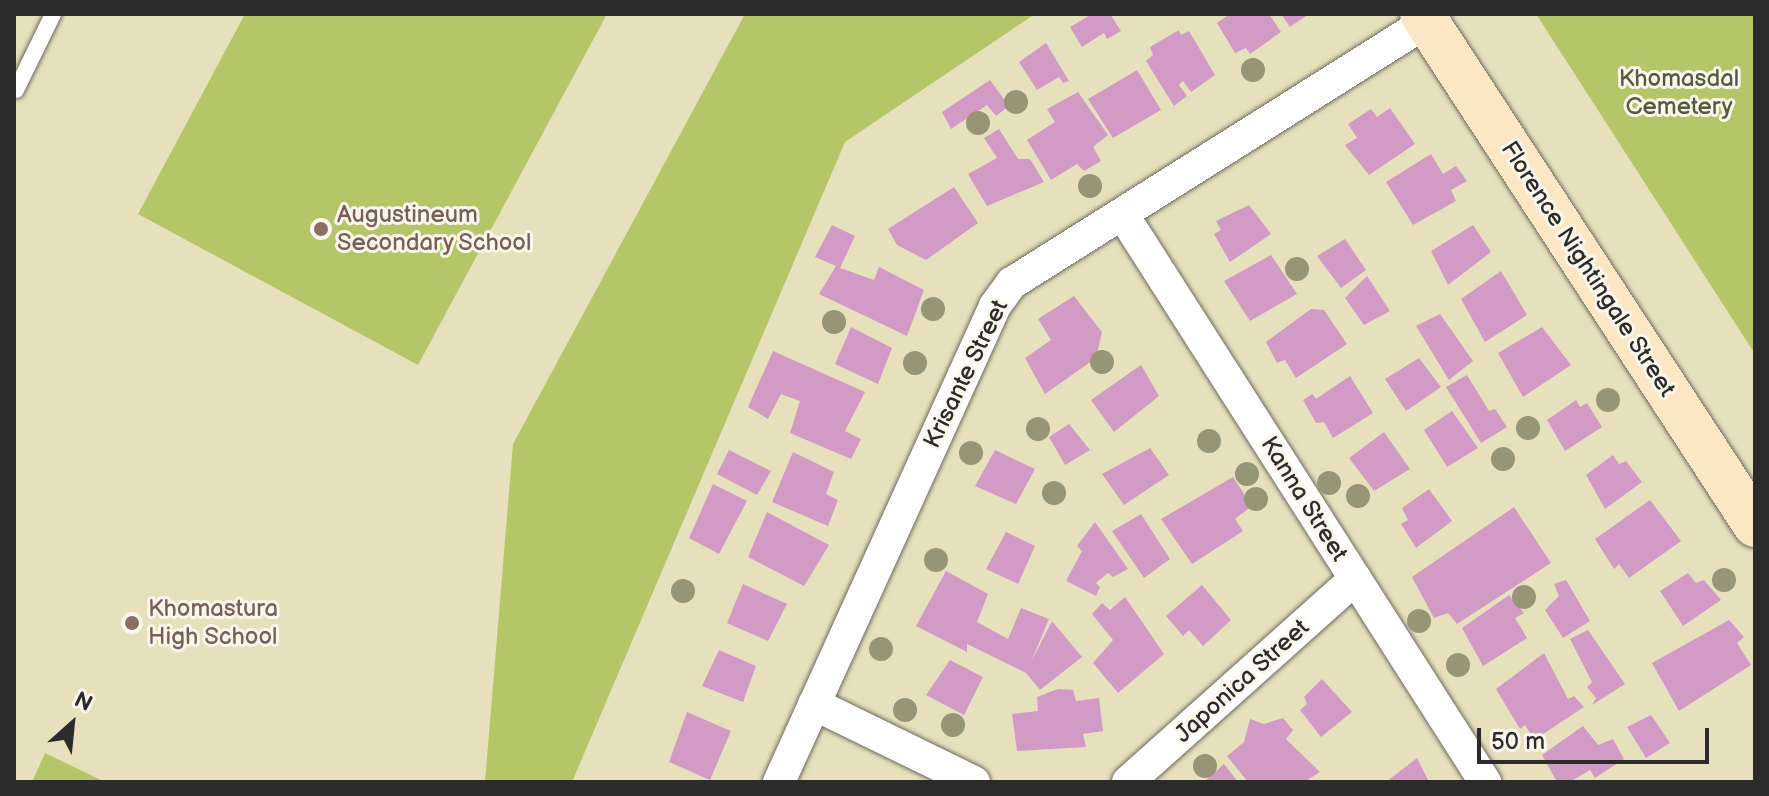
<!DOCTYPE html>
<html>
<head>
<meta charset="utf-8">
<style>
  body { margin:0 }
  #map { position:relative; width:1769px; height:796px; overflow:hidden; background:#e7e0bc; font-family:"Balsamiq Sans",sans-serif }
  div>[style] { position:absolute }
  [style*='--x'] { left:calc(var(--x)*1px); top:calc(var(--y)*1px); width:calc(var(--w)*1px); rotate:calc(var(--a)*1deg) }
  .green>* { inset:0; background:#b5c669 }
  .building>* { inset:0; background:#d29bc6 }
  .roads { filter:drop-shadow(0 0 2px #6d6a5e) drop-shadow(0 0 2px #6d6a5e) }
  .lane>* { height:16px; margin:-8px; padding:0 8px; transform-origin:8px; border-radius:8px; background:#fff }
  .street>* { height:32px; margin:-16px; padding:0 16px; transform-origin:16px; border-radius:16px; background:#fff }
  .secondary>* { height:44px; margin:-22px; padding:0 22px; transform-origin:22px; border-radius:22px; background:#fbe7c3 }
  .trees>* { width:24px; height:24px; margin:-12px; border-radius:50%; background:#969677 }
  .dots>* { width:22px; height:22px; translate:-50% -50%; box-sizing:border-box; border:4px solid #fbf7ec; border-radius:50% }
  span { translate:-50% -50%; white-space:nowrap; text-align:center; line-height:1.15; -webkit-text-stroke:6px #fbf7ec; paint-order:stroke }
  .park-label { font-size:24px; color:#545a3e }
  .education-label { font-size:24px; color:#785e54 }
  .left { translate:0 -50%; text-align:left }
  .street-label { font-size:24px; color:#2b2b2b }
  .frame { position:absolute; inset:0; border:16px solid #2b2b2b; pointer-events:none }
  .north { position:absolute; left:32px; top:684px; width:80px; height:80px; -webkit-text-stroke:6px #fbf7ec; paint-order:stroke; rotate:27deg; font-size:22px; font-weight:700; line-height:32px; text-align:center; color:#2b2b2b }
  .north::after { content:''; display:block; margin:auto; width:28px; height:36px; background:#2b2b2b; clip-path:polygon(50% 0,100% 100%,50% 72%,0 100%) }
  .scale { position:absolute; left:1477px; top:728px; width:232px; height:36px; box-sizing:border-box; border:4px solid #2b2b2b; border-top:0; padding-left:10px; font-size:24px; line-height:28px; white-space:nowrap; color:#2b2b2b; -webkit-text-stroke:6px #fbf7ec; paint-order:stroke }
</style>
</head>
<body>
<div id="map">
  <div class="green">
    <div style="clip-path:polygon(245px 14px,607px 14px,418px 365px,138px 214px)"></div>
    <div style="clip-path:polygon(745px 14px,1035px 14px,845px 142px,572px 782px,485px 782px,513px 444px)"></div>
    <div style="clip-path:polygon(1536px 14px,1755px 14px,1755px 354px)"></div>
    <div style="clip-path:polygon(45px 753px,105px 782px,32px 782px)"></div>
  </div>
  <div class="building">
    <div style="clip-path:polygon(1092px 14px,1110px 14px,1121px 31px,1107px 39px,1104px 33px,1082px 47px,1070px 27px)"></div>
    <div style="clip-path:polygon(1230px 14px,1269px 14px,1281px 32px,1250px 54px,1246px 48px,1235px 53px,1217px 23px)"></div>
    <div style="clip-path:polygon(1281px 14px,1309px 14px,1290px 27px)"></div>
    <div style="clip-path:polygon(1179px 30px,1181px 35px,1189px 31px,1215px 75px,1191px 92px,1183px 81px,1179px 85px,1187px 96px,1174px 106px,1146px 61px,1153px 55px,1150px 47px)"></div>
    <div style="clip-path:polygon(1046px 43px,1069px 81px,1063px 83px,1059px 77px,1037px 90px,1019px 62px)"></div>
    <div style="clip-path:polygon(1137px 70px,1161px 110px,1113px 138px,1088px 99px)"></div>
    <div style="clip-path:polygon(990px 80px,1009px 106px,996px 116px,987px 105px,951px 129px,942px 112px)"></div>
    <div style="clip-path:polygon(1078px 92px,1108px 135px,1093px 147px,1101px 161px,1084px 171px,1077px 164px,1051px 180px,1027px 140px,1055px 122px,1047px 109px)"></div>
    <div style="clip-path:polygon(1390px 108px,1415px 144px,1369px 175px,1345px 145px,1357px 138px,1348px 124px,1371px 109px,1377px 117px)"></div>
    <div style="clip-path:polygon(999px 129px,1018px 159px,1030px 159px,1044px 182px,987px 206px,968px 174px,997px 158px,984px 138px)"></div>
    <div style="clip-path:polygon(1431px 154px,1443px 174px,1456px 166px,1467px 181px,1451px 190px,1456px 201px,1413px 225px,1386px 182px)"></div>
    <div style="clip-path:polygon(954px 187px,978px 223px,926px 260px,897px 245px,888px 229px)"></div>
    <div style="clip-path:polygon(1249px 205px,1271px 234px,1230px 262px,1214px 234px,1221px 230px,1216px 221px)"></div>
    <div style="clip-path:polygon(832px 225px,855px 236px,840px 268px,874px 280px,879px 267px,924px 290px,907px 336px,819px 294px,836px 266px,815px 257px)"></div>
    <div style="clip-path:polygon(1473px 225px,1491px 252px,1448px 285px,1431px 251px)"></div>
    <div style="clip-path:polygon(1345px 239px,1366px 270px,1341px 288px,1317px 256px)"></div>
    <div style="clip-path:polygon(1271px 255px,1297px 294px,1250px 321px,1224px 281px)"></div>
    <div style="clip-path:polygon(1501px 271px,1527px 315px,1485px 342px,1461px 299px)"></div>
    <div style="clip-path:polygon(1367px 276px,1390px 311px,1364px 325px,1345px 298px)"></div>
    <div style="clip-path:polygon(1074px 296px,1102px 332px,1096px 358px,1045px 394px,1025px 358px,1051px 340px,1038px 319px)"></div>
    <div style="clip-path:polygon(1311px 309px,1324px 310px,1347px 344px,1296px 378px,1285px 360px,1277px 363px,1266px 342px)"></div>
    <div style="clip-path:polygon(1440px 314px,1473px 361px,1449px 380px,1416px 326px)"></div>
    <div style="clip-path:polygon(851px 327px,892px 348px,878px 384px,835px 364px)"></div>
    <div style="clip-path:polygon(1542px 327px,1571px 365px,1523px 397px,1498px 353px)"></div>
    <div style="clip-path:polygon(773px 351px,865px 392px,845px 431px,861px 439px,851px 459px,790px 433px,800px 401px,781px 394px,768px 419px,748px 407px)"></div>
    <div style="clip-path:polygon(1419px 358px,1441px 387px,1406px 411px,1385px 379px)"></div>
    <div style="clip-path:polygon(1141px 365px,1159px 396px,1114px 432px,1091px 400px)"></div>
    <div style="clip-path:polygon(1467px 375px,1489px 411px,1495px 409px,1507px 427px,1481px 443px,1446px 387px)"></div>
    <div style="clip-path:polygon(1350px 376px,1373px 413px,1333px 438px,1324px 422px,1316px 423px,1303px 400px,1312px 394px,1316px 399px)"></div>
    <div style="clip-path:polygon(1576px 400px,1580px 407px,1587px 403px,1602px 427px,1565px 451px,1547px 420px)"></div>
    <div style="clip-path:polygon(1452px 411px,1478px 448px,1447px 467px,1424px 430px)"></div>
    <div style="clip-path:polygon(1069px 424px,1090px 450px,1065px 465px,1049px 437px)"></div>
    <div style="clip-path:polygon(1384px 432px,1410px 469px,1374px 491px,1349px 458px)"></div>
    <div style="clip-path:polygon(1150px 448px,1169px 475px,1124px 505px,1102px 474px)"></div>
    <div style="clip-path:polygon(729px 450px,771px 471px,757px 495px,717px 474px)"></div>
    <div style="clip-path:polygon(995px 450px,1035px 469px,1016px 504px,975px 486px)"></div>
    <div style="clip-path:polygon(793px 452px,834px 472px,826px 494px,838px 500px,828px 526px,772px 502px)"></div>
    <div style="clip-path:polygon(1613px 455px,1619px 464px,1626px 461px,1642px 482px,1605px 509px,1586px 475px)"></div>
    <div style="clip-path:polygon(1233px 477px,1252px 506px,1235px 519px,1243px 531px,1192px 564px,1161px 519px)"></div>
    <div style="clip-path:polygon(713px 484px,747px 501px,719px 554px,689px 538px)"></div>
    <div style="clip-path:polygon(1429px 489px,1452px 521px,1416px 548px,1401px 524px,1408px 520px,1402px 508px)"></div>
    <div style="clip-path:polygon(1650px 500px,1681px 541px,1629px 578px,1619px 564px,1614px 569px,1595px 539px)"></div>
    <div style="clip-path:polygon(1514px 507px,1551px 563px,1457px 624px,1448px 613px,1434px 618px,1412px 577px)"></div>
    <div style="clip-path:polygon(767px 512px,829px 545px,804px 586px,748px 557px)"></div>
    <div style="clip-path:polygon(1141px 514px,1170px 559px,1144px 578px,1112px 531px)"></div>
    <div style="clip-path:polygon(1095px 522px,1128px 569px,1113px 577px,1108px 573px,1096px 583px,1100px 587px,1096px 596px,1066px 581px,1082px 551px,1077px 546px)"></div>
    <div style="clip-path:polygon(1006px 532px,1035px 546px,1018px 584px,986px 569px)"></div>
    <div style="clip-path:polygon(946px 571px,988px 594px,977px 622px,1008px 639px,1021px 608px,1049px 619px,1031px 662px,1052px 621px,1082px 657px,1040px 690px,1026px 673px,967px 644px,967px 652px,916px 626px)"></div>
    <div style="clip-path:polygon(1688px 573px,1696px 583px,1704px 580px,1721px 600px,1683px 626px,1660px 591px)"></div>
    <div style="clip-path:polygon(1566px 580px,1590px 621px,1563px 638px,1545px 610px,1559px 596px,1554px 584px)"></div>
    <div style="clip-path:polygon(743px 584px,787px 604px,768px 641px,727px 623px)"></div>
    <div style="clip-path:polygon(1202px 585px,1231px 620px,1203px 646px,1189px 630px,1183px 636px,1166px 616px)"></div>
    <div style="clip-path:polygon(1509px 595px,1524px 613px,1515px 618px,1527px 638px,1483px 666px,1462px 628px)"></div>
    <div style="clip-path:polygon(1125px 597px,1164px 654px,1118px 693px,1093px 663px,1113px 640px,1092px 614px,1102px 603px,1110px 610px)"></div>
    <div style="clip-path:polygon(1729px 620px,1744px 637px,1737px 643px,1751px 665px,1679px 711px,1652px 663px)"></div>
    <div style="clip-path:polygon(1588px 630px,1625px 684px,1592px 705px,1596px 698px,1587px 687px,1592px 682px,1570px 639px)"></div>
    <div style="clip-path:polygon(719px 650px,756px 666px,743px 702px,702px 686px)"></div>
    <div style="clip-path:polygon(1544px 653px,1568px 699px,1574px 696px,1584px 707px,1534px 740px,1525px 725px,1520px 729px,1496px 689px)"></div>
    <div style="clip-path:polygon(950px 660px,983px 677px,964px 715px,926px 695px)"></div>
    <div style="clip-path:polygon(1322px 679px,1352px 712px,1321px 737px,1300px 710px,1307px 704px,1304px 697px)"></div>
    <div style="clip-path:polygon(1058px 689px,1073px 690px,1076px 701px,1099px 698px,1103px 731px,1083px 734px,1086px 747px,1017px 751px,1012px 714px,1038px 711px,1037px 697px)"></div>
    <div style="clip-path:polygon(687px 712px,731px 731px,710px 780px,669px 762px)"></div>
    <div style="clip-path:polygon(1651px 715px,1670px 743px,1646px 758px,1627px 727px)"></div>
    <div style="clip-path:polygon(1283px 718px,1293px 730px,1286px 739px,1320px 772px,1304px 782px,1248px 782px,1227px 756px,1244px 742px,1250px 719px,1264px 724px)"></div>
    <div style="clip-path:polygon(1583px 726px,1598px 745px,1613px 739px,1624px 759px,1595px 778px,1590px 770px,1570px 782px,1557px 782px,1542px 755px)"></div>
    <div style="clip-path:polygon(1417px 758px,1429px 782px,1386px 782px)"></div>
    <div style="clip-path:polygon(1224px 764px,1238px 782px,1204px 782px)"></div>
  </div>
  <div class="roads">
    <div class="lane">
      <div style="--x:16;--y:90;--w:85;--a:-64"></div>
    </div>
    <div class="street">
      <div style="--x:1123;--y:215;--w:673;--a:57.44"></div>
      <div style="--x:814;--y:704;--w:178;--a:26"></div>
      <div style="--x:779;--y:782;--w:523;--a:-65.59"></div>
      <div style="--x:995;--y:306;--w:29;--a:-54"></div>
      <div style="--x:1012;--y:283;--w:490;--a:-32.2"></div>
      <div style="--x:1128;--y:782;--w:305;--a:-41.8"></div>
    </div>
    <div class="secondary">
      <div style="--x:1422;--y:14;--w:610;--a:56.91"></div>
    </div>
  </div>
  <div class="trees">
    <div style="left:1253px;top:70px"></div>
    <div style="left:1016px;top:102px"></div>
    <div style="left:978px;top:123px"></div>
    <div style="left:1090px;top:186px"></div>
    <div style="left:1297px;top:269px"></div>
    <div style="left:933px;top:309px"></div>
    <div style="left:834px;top:322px"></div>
    <div style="left:1102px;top:362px"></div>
    <div style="left:915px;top:363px"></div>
    <div style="left:1608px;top:400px"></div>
    <div style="left:1528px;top:428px"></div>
    <div style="left:1038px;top:429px"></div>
    <div style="left:1209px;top:441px"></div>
    <div style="left:971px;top:453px"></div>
    <div style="left:1503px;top:459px"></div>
    <div style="left:1247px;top:474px"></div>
    <div style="left:1329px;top:483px"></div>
    <div style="left:1054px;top:493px"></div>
    <div style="left:1358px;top:496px"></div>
    <div style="left:1256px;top:499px"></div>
    <div style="left:936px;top:560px"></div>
    <div style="left:1724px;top:580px"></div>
    <div style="left:683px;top:591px"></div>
    <div style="left:1524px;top:597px"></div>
    <div style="left:1419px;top:621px"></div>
    <div style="left:881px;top:649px"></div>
    <div style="left:1458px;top:665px"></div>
    <div style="left:905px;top:710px"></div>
    <div style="left:953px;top:725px"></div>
    <div style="left:1205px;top:766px"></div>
  </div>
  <div class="dots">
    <div style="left:321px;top:229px;background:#8d6e63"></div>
    <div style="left:132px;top:623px;background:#8d6e63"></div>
  </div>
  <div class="park-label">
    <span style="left:1679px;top:93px">Khomasdal<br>Cemetery</span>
  </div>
  <div class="education-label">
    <span class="left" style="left:337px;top:229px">Augustineum<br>Secondary School</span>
    <span class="left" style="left:148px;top:623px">Khomastura<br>High School</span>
  </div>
  <div class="street-label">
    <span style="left:1588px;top:269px;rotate:57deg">Florence Nightingale Street</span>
    <span style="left:966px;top:374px;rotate:-64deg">Krisante Street</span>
    <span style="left:1304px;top:499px;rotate:58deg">Kanna Street</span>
    <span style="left:1242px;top:681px;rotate:-42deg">Japonica Street</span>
  </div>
  <div class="frame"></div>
  <div class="north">N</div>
  <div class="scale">50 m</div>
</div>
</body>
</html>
